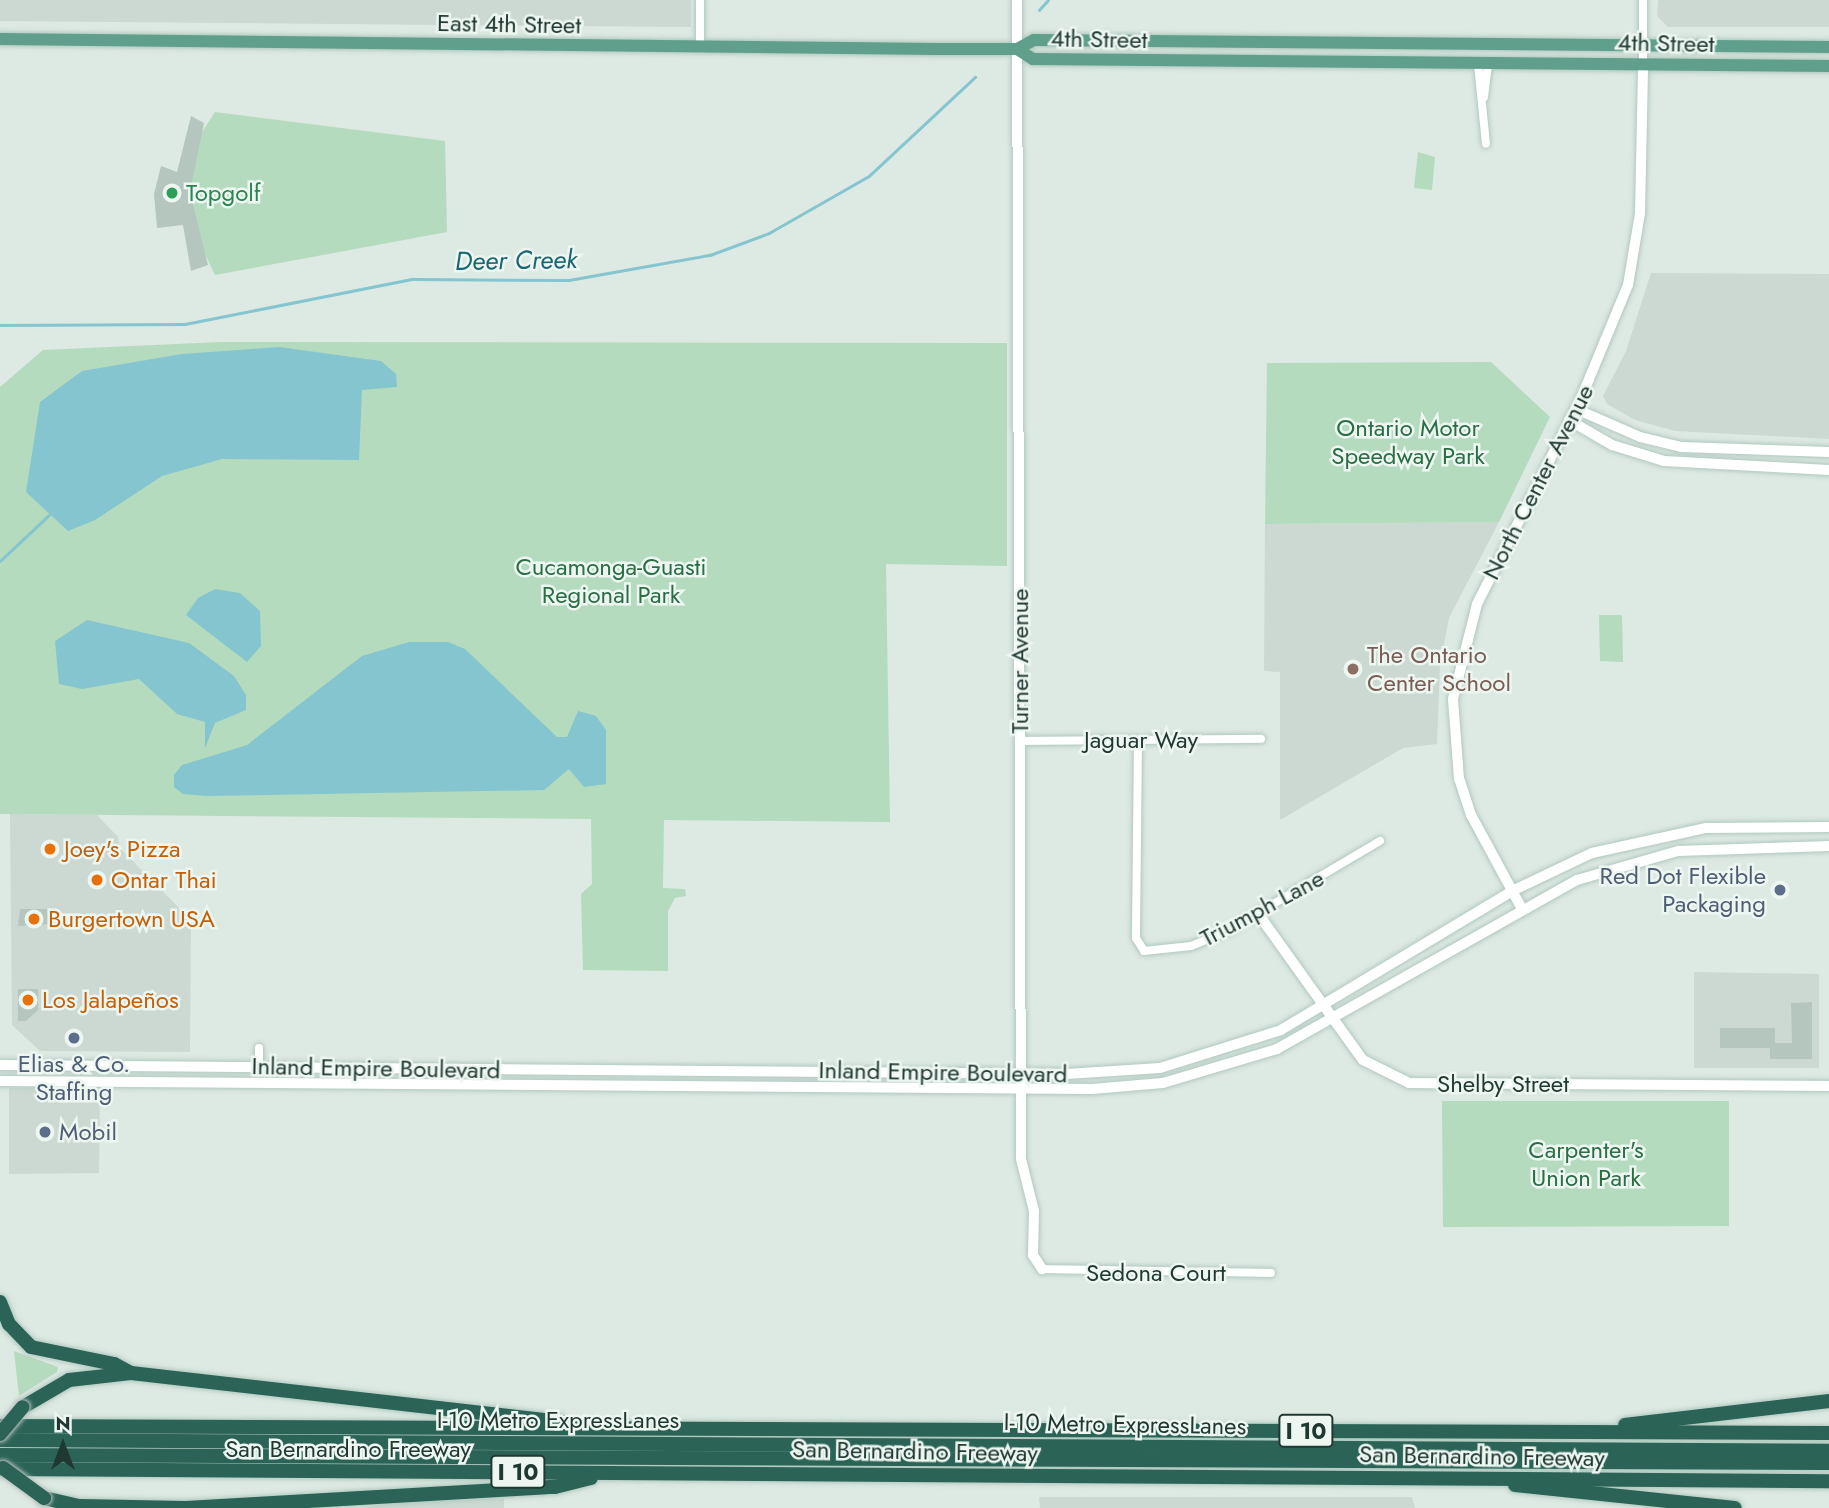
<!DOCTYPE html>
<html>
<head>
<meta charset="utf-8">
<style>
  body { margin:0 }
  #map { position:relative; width:1829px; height:1508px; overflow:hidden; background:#dde9e3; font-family:Jost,sans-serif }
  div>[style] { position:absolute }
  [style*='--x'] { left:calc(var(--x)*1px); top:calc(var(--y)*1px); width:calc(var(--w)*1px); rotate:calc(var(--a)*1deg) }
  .built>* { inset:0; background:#cbd9d2 }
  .green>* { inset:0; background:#b5dbbe }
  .water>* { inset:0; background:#84c5cf }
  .stream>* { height:2.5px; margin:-1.25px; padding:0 1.25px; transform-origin:1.25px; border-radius:1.25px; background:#84c5cf }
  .building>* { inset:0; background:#b5c6bf }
  .roads { filter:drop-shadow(0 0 2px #b0c9bf) drop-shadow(0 0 2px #b0c9bf) }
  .street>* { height:8px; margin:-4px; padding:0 4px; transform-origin:4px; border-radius:4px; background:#fff }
  .secondary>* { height:10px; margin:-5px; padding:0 5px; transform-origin:5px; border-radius:5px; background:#fff }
  .primary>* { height:12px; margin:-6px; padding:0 6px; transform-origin:6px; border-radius:6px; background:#619f8d }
  .highway>* { height:14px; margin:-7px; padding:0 7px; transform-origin:7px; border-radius:7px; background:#2b6457 }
  .bridges { filter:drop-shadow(0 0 2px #bcc3c1) drop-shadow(0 0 2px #bcc3c1) }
  .highway-bridge>* { height:14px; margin:-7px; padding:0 7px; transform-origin:7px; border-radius:7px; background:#2b6457 }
  .dots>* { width:19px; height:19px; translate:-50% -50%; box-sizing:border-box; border:4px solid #edf6f1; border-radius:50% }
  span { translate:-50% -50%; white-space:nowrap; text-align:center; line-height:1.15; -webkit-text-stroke:5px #edf6f1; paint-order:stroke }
  .shield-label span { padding:2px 5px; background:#edf6f1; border:2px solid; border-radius:5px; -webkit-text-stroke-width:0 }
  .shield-label { font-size:23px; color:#1f3831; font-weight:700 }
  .street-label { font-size:24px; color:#1f3831 }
  .leisure-label { font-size:24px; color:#27864d }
  .left { translate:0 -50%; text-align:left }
  .park-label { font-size:24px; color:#2a6e43 }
  .education-label { font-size:24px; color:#785e54 }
  .food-label { font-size:24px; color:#c56008 }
  .service-label { font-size:24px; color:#4e5e75 }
  .right { translate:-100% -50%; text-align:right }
  .water-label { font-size:26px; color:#1a6673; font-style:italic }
  .north { position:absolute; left:28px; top:1410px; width:70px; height:70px; -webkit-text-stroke:5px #edf6f1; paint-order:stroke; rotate:0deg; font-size:19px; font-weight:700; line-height:28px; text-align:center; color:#1f3831 }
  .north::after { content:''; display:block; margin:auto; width:24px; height:32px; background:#1f3831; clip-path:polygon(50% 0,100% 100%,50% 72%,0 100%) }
</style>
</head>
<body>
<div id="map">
  <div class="built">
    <div style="clip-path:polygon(0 0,691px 0,691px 27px,0 21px)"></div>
    <div style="clip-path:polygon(1658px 0,1829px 0,1829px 27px,1668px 27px,1657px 16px)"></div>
    <div style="clip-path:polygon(1651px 273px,1829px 274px,1829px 439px,1675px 431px,1635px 420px,1607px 404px,1603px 396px,1626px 351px)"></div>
    <div style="clip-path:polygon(1499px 522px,1449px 618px,1440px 665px,1437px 744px,1403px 748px,1280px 820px,1280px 672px,1264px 671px,1265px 524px)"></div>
    <div style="clip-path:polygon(10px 814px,97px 815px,118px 837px,120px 848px,191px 920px,190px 1052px,40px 1051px,12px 1025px)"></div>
    <div style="clip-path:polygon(1694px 972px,1819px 974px,1819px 1068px,1694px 1068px)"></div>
    <div style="clip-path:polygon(100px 1087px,99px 1173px,9px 1174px,9px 1088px)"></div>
    <div style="clip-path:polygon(1039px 1497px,1412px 1497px,1415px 1508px,1040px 1508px)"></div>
    <div style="clip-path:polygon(504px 1498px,504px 1508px,360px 1508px,403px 1502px)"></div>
  </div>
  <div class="green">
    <div style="clip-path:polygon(215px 112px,445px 141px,447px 232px,215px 275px,196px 235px,190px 192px,196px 141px)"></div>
    <div style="clip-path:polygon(1418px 152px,1435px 157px,1432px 190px,1414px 188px)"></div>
    <div style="clip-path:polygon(220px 342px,1007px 343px,1007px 566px,886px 564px,890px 822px,664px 820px,663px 888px,685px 889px,686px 896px,675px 898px,668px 911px,668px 971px,583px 970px,581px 894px,592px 884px,591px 819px,0 814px,0 387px,43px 350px)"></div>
    <div style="clip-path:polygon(1491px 362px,1550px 417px,1499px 522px,1265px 524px,1267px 363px)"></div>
    <div style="clip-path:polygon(1599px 615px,1622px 615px,1623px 662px,1600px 661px)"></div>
    <div style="clip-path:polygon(1442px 1101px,1729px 1101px,1729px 1226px,1443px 1227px)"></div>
    <div style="clip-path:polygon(14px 1351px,58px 1367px,57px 1372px,19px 1396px)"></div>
  </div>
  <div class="water">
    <div style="clip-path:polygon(279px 347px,381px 361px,396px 374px,397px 387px,362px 390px,359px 460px,222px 459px,162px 476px,95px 520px,68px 531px,26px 492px,40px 402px,82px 371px,182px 354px)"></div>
    <div style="clip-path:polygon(215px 589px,240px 593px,260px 611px,261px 646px,247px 662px,186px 615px,198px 598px)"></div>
    <div style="clip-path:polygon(87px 620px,189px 643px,234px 676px,246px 695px,246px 710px,215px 723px,205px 748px,205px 722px,177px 714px,139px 679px,82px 689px,59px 684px,55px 641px)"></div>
    <div style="clip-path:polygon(409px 642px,448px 642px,465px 649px,557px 737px,567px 737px,578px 711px,596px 716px,606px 730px,606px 784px,584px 787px,569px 769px,544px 790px,207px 796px,183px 794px,174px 787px,174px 775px,182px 765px,247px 745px,362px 656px)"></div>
  </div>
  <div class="stream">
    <div style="--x:1039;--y:10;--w:13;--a:-48"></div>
    <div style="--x:0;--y:325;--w:185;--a:-0.3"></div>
    <div style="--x:185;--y:324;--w:232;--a:-11.2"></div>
    <div style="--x:413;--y:279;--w:156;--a:0.4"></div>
    <div style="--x:569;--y:280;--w:143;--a:-10.1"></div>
    <div style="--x:710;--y:255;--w:63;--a:-20.4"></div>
    <div style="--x:769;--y:233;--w:115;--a:-29.7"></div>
    <div style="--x:869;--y:176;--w:145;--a:-43"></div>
    <div style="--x:0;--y:561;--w:69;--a:-43.2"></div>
  </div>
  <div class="building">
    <div style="clip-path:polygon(191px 116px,204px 123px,190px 192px,208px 265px,191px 271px,183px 225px,157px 228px,154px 194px,161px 166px,177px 172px)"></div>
    <div style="clip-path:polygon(20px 909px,51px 909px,51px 924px,18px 926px)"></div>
    <div style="clip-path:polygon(18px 989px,38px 989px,38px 1010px,26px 1021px,18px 1021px)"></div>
    <div style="clip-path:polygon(1812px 1002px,1812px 1059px,1770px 1059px,1770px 1048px,1720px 1048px,1720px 1028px,1775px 1028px,1775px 1043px,1792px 1043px,1791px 1003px)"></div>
  </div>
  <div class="roads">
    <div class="street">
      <div style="--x:700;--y:0;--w:47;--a:90"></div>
      <div style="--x:1478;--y:64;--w:80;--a:84.3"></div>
      <div style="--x:1643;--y:64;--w:64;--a:-90"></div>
      <div style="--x:1484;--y:97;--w:33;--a:-83"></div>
      <div style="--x:1138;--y:740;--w:198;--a:90.6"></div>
      <div style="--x:1136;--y:938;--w:15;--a:58"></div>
      <div style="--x:1144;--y:951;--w:47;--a:-6.1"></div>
      <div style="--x:1191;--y:946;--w:38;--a:-22"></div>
      <div style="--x:1226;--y:932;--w:179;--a:-30.6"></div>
      <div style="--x:1020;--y:741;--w:241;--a:-0.5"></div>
      <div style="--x:259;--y:1067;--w:19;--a:-90"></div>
      <div style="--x:1042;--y:1269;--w:229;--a:1"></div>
    </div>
    <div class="secondary">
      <div style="--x:1017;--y:0;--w:1159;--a:89.8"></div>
      <div style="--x:1021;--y:1159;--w:54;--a:76"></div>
      <div style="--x:1034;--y:1211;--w:44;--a:91.3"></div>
      <div style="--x:1033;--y:1255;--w:17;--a:57"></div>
      <div style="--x:1576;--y:409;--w:70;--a:23.6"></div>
      <div style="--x:1640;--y:437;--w:42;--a:13.7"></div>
      <div style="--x:1681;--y:447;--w:148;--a:1.9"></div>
      <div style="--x:1569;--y:420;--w:50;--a:30.2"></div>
      <div style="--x:1612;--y:445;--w:54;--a:17.1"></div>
      <div style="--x:1664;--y:461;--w:165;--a:3.1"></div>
      <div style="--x:1521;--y:907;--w:105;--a:-118.5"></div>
      <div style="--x:1471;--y:815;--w:38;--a:-108"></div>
      <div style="--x:1459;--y:779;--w:80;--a:-94.3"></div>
      <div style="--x:1453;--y:699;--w:98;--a:-75.8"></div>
      <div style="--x:1477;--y:604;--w:233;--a:-63.2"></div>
      <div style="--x:1582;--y:396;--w:120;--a:-67.5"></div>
      <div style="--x:1628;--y:285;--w:73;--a:-80.5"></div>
      <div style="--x:1640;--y:213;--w:149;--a:-88.8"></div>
      <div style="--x:1259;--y:915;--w:178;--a:54.4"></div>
      <div style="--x:1363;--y:1060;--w:51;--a:26.6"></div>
      <div style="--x:1409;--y:1083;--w:420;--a:0.4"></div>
      <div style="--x:0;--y:1065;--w:1066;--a:0.48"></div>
      <div style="--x:1066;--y:1074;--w:94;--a:-3.7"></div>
      <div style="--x:1160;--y:1068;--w:127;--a:-17.4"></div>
      <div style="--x:1281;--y:1030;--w:270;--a:-31"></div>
      <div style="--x:1512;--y:891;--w:89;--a:-25.4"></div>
      <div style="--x:1592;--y:853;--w:117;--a:-12.4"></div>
      <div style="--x:1706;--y:828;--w:123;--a:-0.5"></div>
      <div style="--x:0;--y:1081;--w:1092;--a:0.42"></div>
      <div style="--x:1092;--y:1089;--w:71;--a:-4.8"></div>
      <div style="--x:1163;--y:1083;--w:119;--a:-16.6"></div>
      <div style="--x:1277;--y:1049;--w:344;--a:-29.4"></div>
      <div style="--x:1577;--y:880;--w:105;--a:-16"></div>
      <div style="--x:1678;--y:851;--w:151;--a:-1.9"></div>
    </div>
    <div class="primary">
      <div style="--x:0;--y:39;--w:936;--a:0.61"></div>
      <div style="--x:936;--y:49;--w:81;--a:0"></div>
      <div style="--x:1017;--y:49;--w:19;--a:-28"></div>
      <div style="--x:1034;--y:40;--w:795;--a:0.5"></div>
      <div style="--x:1017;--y:49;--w:19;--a:32"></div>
      <div style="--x:1033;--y:59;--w:796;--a:0.5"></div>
    </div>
    <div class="highway">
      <div style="--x:0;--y:1302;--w:24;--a:68"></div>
      <div style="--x:9;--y:1324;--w:32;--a:46"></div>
      <div style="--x:31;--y:1347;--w:85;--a:11.6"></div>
      <div style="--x:114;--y:1364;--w:19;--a:28"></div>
      <div style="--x:131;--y:1373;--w:433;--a:6.5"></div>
      <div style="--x:23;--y:1407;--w:53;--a:-30.4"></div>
      <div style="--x:69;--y:1380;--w:62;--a:-6.4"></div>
      <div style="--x:1625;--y:1425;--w:205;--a:-6.7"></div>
      <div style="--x:0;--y:1426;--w:1829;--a:0.22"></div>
      <div style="--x:0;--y:1440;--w:1829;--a:0.34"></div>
      <div style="--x:0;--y:1455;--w:1829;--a:0.25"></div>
      <div style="--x:0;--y:1469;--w:1829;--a:0.38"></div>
      <div style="--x:1515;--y:1485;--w:221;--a:6"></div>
      <div style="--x:44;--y:1498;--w:36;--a:13"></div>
      <div style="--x:79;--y:1506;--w:107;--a:1.1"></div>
      <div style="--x:186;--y:1508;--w:370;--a:-3.3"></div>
      <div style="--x:555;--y:1487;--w:37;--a:-14"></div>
    </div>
  </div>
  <div class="bridges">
    <div class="highway-bridge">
      <div style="--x:0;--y:1434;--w:35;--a:-50"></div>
      <div style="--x:3;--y:1468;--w:51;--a:36.2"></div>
    </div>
  </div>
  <div class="dots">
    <div style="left:172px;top:193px;background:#2e9e5b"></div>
    <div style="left:1353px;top:669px;background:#8d6e63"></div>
    <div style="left:50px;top:849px;background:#e8710a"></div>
    <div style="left:97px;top:880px;background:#e8710a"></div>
    <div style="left:1780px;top:890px;background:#5c6f8a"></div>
    <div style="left:34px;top:919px;background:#e8710a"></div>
    <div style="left:28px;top:1000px;background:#e8710a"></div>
    <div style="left:74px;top:1038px;background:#5c6f8a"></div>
    <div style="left:45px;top:1132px;background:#5c6f8a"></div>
  </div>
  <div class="shield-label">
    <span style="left:1306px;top:1431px">I 10</span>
    <span style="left:518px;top:1472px">I 10</span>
  </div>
  <div class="street-label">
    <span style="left:509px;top:24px;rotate:1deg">East 4th Street</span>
    <span style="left:1099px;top:39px;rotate:1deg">4th Street</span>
    <span style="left:1666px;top:43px;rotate:1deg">4th Street</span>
    <span style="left:1538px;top:482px;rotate:-63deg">North Center Avenue</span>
    <span style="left:1020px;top:661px;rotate:-90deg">Turner Avenue</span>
    <span style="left:1141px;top:740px">Jaguar Way</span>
    <span style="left:1262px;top:908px;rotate:-28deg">Triumph Lane</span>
    <span style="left:376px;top:1068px;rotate:1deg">Inland Empire Boulevard</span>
    <span style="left:943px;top:1072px;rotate:1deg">Inland Empire Boulevard</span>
    <span style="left:1503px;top:1084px">Shelby Street</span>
    <span style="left:1156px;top:1273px">Sedona Court</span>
    <span style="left:558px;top:1420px">I-10 Metro ExpressLanes</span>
    <span style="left:1125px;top:1424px;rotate:1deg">I-10 Metro ExpressLanes</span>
    <span style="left:348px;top:1449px">San Bernardino Freeway</span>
    <span style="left:915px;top:1451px;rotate:1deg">San Bernardino Freeway</span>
    <span style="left:1482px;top:1456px;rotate:1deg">San Bernardino Freeway</span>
  </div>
  <div class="leisure-label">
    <span class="left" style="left:186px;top:193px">Topgolf</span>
  </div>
  <div class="park-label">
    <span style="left:1408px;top:442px">Ontario Motor<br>Speedway Park</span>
    <span style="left:611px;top:581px">Cucamonga-Guasti<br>Regional Park</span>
    <span style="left:1586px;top:1164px">Carpenter's<br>Union Park</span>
  </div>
  <div class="education-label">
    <span class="left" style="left:1367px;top:669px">The Ontario<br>Center School</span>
  </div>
  <div class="food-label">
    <span class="left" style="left:64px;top:849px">Joey's Pizza</span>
    <span class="left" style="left:111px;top:880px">Ontar Thai</span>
    <span class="left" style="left:48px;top:919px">Burgertown USA</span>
    <span class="left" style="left:42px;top:1000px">Los Jalapeños</span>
  </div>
  <div class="service-label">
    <span class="right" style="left:1766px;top:890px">Red Dot Flexible<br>Packaging</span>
    <span style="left:74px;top:1078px">Elias &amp; Co.<br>Staffing</span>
    <span class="left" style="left:59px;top:1132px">Mobil</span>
  </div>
  <div class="water-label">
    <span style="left:516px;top:261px;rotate:-1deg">Deer Creek</span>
  </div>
  <div class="north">N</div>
</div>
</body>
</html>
